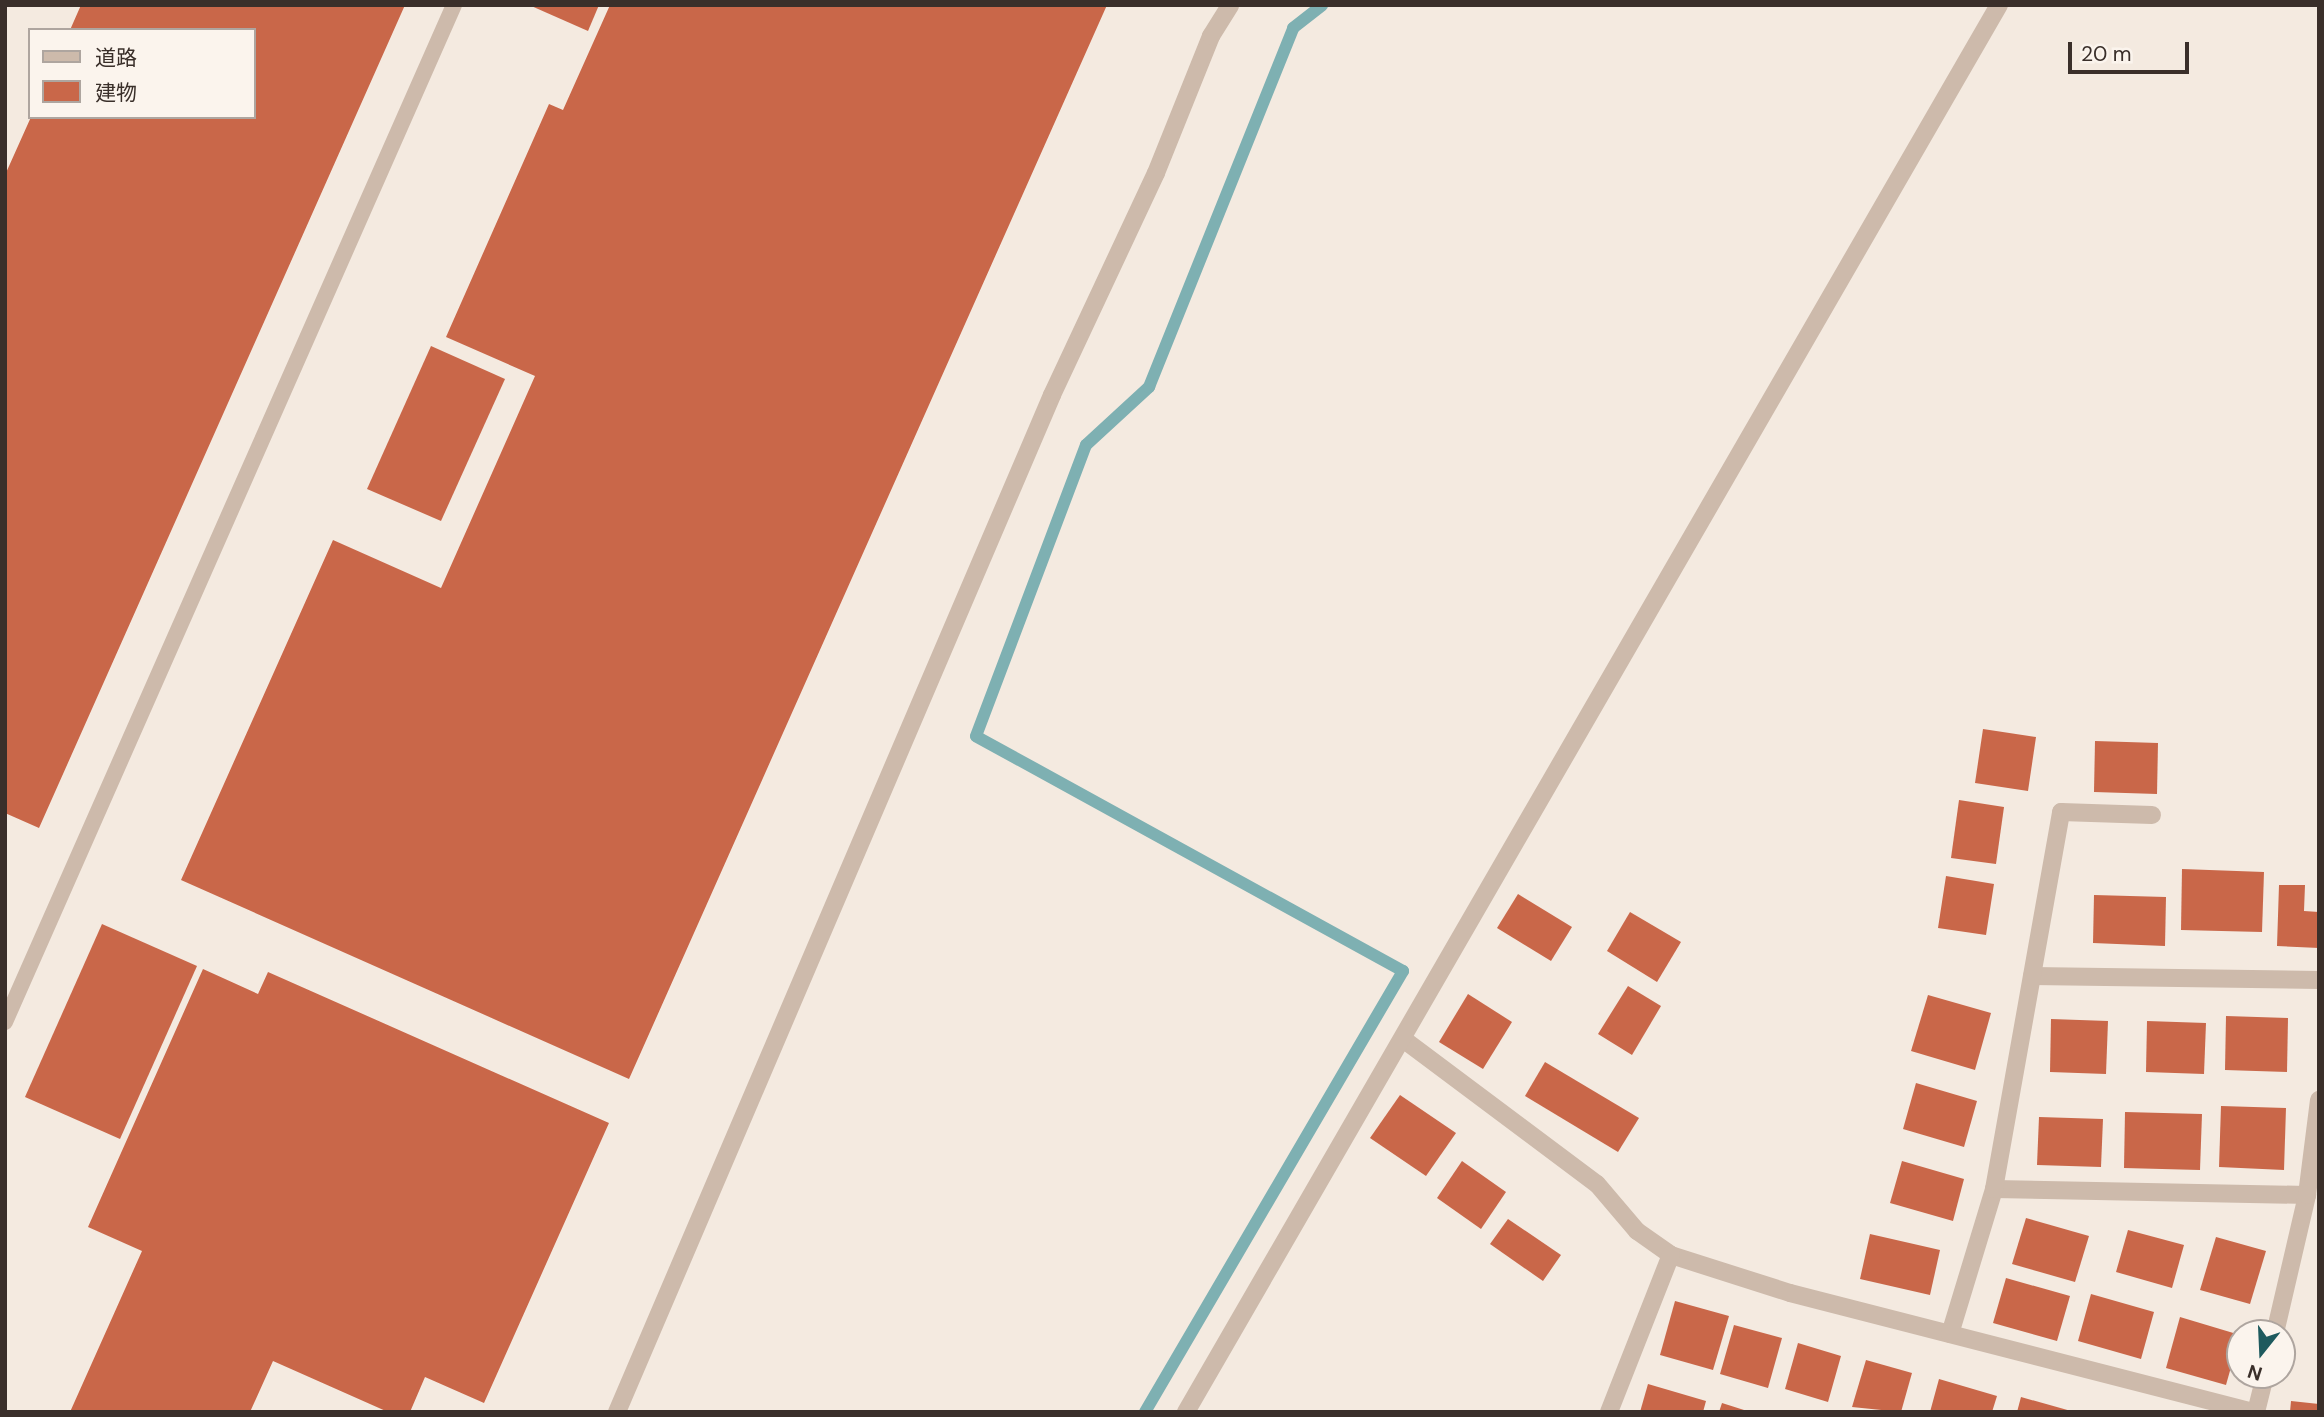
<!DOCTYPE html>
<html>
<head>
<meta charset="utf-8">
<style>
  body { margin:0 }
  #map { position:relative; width:2324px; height:1417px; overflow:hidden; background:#f4eae0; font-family:"DM Sans","Noto Sans JP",sans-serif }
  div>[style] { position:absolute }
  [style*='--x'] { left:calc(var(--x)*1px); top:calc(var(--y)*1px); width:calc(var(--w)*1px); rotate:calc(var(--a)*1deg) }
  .stream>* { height:12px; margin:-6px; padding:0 6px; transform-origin:6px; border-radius:6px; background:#7eb0b2 }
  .building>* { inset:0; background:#c96749 }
  .service>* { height:16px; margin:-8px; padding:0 8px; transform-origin:8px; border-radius:8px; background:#cdbaab }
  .minor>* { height:18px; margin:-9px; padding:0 9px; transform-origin:9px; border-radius:9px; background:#cdbaab }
  .tertiary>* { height:18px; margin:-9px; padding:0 9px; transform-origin:9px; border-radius:9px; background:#cdbaab }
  span { translate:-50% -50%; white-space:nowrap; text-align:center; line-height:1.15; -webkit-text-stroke:5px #fbf4ed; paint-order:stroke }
  .frame { position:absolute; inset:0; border:7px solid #3a2f2a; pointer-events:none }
  .legend { position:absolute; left:28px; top:28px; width:228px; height:91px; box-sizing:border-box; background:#fbf4ed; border:2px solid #aea59f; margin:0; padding:9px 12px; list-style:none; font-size:21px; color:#3a2f2a }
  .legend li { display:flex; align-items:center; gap:14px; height:35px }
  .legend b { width:35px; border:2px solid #aea59f }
  .north { position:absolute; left:2226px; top:1319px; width:70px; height:70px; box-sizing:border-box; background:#fbf4ed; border:2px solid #aea59f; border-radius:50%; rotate:198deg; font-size:19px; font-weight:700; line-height:28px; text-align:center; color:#3a2f2a }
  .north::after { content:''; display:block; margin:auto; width:24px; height:32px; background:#1e5a5e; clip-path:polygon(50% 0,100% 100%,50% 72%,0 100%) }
  .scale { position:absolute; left:2068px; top:42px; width:121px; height:32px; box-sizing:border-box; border:4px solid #3a2f2a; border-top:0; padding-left:9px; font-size:21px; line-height:24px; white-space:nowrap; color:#3a2f2a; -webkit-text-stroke:5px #fbf4ed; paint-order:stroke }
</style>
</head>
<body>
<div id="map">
  <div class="stream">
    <div style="--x:1145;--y:1412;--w:511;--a:-59.67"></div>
    <div style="--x:1403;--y:971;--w:487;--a:-151.2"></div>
    <div style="--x:976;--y:736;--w:311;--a:-69.3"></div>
    <div style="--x:1086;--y:445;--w:86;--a:-42.6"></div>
    <div style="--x:1149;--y:387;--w:387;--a:-68.1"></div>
    <div style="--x:1293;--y:28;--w:37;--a:-38"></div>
  </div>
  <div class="building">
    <div style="clip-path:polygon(81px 5px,405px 5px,39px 828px,5px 813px,5px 175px,31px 117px,254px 117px,254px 30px,70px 30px)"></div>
    <div style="clip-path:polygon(529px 5px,599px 5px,588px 31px)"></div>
    <div style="clip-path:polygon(610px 5px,1107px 5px,629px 1079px,181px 880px,333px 540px,441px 588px,535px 376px,446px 337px,549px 104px,563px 110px)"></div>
    <div style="clip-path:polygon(431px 346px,505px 379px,441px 521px,367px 489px)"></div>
    <div style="clip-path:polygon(1983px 729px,2036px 737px,2028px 791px,1975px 783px)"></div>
    <div style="clip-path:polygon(2095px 741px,2158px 743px,2157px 794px,2094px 792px)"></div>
    <div style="clip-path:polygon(1959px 800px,2004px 807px,1996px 864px,1951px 858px)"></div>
    <div style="clip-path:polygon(2182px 869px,2264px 872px,2262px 932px,2181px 930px)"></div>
    <div style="clip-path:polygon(1946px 876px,1994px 884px,1986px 935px,1938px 928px)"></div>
    <div style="clip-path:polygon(2279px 885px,2305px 885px,2304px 911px,2319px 912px,2319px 948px,2277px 946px)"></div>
    <div style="clip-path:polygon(1518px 894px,1572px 927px,1551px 961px,1497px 928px)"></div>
    <div style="clip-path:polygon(2094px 895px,2166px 897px,2165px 946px,2093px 943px)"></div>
    <div style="clip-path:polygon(1630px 912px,1681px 942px,1657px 982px,1607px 951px)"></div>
    <div style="clip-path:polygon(102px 924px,197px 966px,120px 1139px,25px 1097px)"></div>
    <div style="clip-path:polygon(203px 969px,258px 994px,268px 972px,609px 1123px,484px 1403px,425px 1377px,410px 1412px,388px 1412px,273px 1361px,250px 1412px,70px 1412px,142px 1251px,88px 1227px)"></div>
    <div style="clip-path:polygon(1628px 986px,1661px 1006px,1632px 1055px,1598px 1034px)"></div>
    <div style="clip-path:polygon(1468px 994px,1512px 1022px,1483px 1069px,1439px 1042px)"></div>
    <div style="clip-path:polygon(1928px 995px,1991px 1013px,1975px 1070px,1911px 1051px)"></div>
    <div style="clip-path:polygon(2226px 1016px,2288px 1018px,2287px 1072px,2225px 1070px)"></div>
    <div style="clip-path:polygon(2051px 1019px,2108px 1021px,2106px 1074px,2050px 1072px)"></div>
    <div style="clip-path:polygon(2147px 1021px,2206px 1023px,2204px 1074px,2146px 1072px)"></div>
    <div style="clip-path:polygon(1545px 1062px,1639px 1118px,1618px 1152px,1525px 1096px)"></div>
    <div style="clip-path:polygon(1916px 1083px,1977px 1101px,1964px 1147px,1903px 1129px)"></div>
    <div style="clip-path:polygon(1400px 1095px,1456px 1133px,1426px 1176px,1370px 1138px)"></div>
    <div style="clip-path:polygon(2221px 1106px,2286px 1108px,2284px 1170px,2219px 1167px)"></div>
    <div style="clip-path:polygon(2125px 1112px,2202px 1114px,2200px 1170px,2124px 1168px)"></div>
    <div style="clip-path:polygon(2039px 1117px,2103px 1119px,2101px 1167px,2037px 1165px)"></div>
    <div style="clip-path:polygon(1462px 1161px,1506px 1192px,1481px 1229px,1437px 1198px)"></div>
    <div style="clip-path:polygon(1902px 1161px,1964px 1179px,1953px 1221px,1890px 1203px)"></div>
    <div style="clip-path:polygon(2026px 1218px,2089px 1236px,2075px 1282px,2012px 1264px)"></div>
    <div style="clip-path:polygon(1508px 1219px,1561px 1255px,1543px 1281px,1490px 1244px)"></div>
    <div style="clip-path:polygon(2128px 1230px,2184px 1245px,2172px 1288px,2116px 1272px)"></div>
    <div style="clip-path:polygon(1870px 1234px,1940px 1250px,1930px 1295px,1860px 1279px)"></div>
    <div style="clip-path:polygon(2216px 1237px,2266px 1251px,2250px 1304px,2200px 1290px)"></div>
    <div style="clip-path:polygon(2006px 1278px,2070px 1296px,2057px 1341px,1993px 1323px)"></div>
    <div style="clip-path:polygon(2091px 1294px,2154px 1312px,2141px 1359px,2078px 1341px)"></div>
    <div style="clip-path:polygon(1675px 1301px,1729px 1316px,1713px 1370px,1660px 1355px)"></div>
    <div style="clip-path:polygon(2180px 1317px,2240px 1335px,2226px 1385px,2166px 1368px)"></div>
    <div style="clip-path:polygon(1734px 1325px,1782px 1338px,1768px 1388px,1720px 1374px)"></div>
    <div style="clip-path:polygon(1798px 1343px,1841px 1356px,1828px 1402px,1785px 1389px)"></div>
    <div style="clip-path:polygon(1866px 1360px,1912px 1373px,1901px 1412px,1852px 1407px)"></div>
    <div style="clip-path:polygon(1939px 1379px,1997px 1396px,1992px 1412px,1930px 1412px)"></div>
    <div style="clip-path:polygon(1648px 1384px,1706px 1401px,1703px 1412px,1640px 1412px)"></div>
    <div style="clip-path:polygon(2021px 1397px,2071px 1411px,2071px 1412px,2017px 1412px)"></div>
    <div style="clip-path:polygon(2291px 1401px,2319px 1404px,2319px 1412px,2290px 1412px)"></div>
    <div style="clip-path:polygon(1722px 1403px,1744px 1410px,1743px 1412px,1719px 1412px)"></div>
  </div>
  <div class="service">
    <div style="--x:5;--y:1022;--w:1112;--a:-66.18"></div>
  </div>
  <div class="minor">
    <div style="--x:2032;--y:976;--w:287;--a:0.8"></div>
    <div style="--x:1403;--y:1039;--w:242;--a:36.8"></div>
    <div style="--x:1597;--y:1184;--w:62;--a:49.6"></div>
    <div style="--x:1637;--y:1231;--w:42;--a:35.2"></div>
    <div style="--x:1671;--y:1255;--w:125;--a:17.7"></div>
    <div style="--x:1790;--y:1293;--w:478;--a:14.4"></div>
    <div style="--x:1994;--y:1189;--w:313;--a:1.1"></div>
    <div style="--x:2275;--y:1333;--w:142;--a:-76.9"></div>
    <div style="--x:2307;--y:1195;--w:96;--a:-82.8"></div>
    <div style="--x:1950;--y:1334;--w:152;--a:-73.1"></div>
    <div style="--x:1994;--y:1189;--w:383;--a:-79.9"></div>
    <div style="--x:2061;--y:812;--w:91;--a:1.9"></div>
    <div style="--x:1186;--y:1412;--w:1625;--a:-59.98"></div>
    <div style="--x:1609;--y:1412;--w:169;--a:-68.5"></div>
    <div style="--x:2256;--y:1412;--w:38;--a:-76"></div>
  </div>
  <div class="tertiary">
    <div style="--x:617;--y:1412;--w:1106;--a:-66.84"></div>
    <div style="--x:1052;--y:395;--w:245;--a:-64.9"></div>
    <div style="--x:1156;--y:173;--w:148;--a:-68.1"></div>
    <div style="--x:1211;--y:36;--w:36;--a:-58"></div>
  </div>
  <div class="frame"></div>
  <ul class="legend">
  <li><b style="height:9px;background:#cdbaab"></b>道路</li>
  <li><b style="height:19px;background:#c96749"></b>建物</li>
  </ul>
  <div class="north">N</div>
  <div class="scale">20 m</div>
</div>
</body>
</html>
